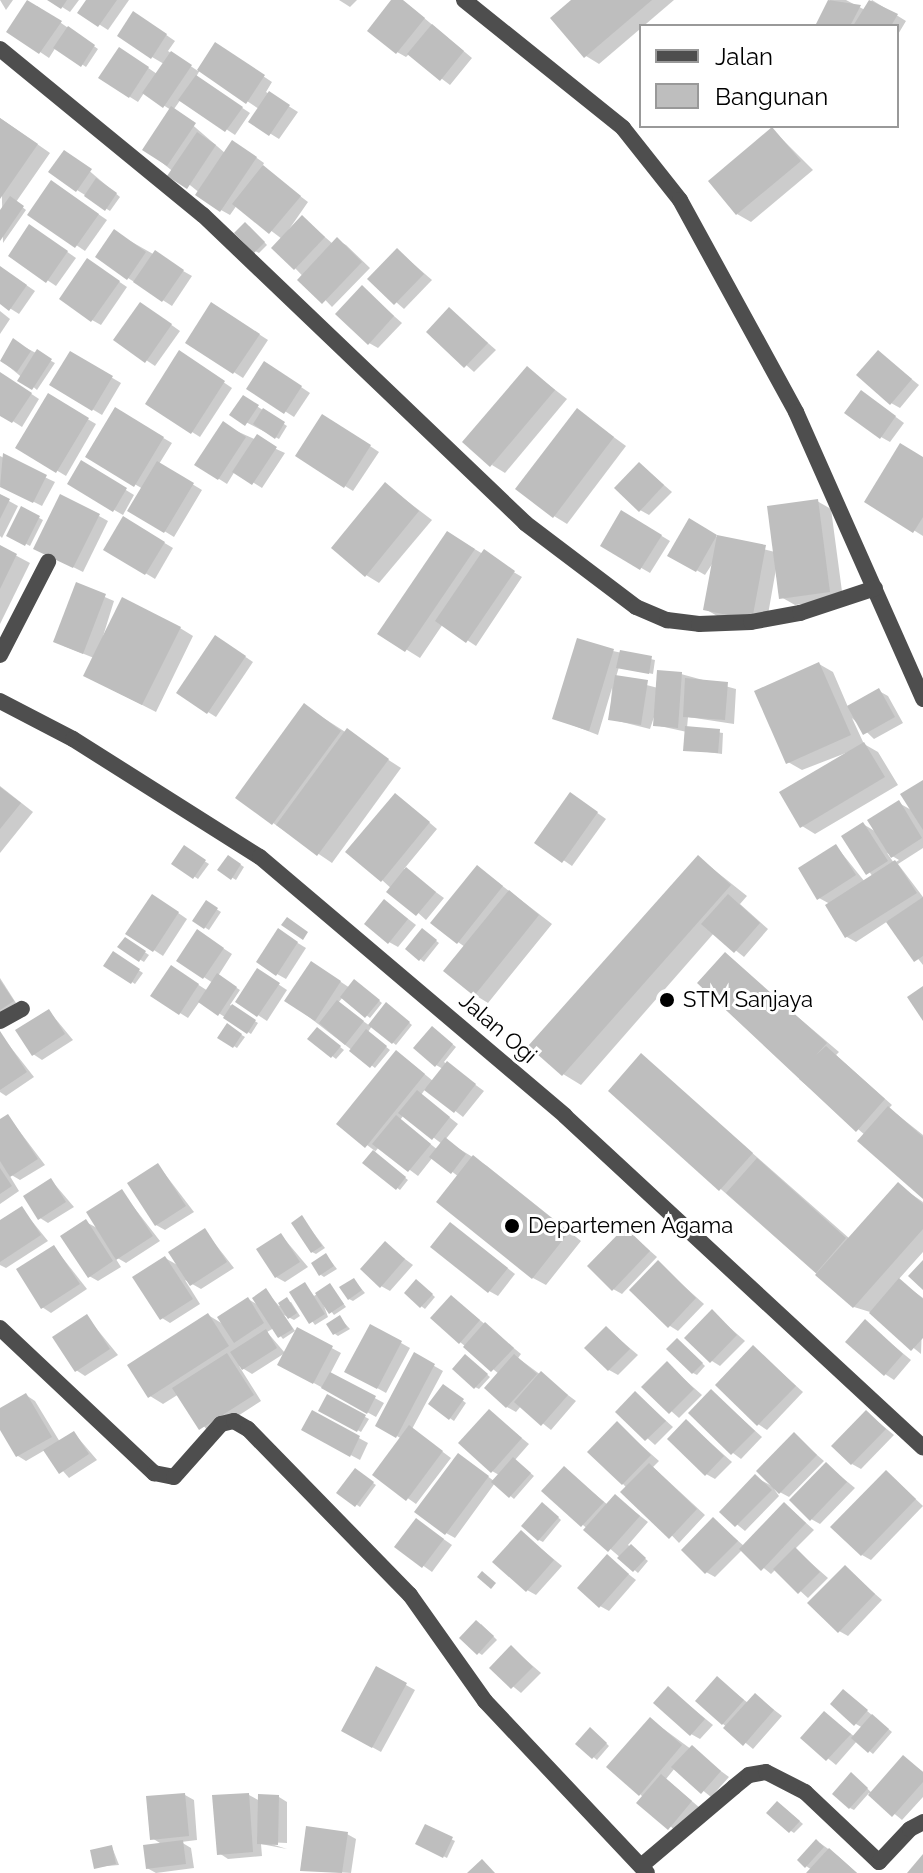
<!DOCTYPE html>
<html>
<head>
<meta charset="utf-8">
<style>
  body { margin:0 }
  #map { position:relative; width:923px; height:1873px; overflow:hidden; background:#fff; font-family:Raleway,sans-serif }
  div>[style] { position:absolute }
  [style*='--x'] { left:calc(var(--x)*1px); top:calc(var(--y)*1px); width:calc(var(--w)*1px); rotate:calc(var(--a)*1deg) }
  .shadow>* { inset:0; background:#0003 }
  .building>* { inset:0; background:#bebebe }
  .minor>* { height:16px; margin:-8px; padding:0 8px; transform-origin:8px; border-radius:8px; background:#4e4e4e }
  .tertiary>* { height:16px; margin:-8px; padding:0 8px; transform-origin:8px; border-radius:8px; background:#4e4e4e }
  .dots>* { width:22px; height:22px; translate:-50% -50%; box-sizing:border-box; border:4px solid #fff; border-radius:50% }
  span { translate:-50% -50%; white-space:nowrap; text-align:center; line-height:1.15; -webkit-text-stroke:6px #fff; paint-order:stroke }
  .poi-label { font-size:22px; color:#000 }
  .left { translate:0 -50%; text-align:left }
  .street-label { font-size:22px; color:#000 }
  .legend { position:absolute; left:639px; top:24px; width:260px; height:104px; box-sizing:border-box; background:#fff; border:2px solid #999; margin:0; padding:10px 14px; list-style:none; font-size:24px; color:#000 }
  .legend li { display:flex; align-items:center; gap:16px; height:40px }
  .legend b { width:40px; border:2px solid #999 }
</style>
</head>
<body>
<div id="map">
  <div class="shadow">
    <div style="clip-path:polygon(0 0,13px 0,6px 10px)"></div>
    <div style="clip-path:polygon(51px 0,79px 0,70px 12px)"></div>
    <div style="clip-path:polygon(88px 0,129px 0,108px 30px,80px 12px)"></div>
    <div style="clip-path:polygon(339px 0,357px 0,350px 7px)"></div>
    <div style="clip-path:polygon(394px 0,405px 2px,472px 58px,450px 85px,409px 54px,406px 57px,397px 52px)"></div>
    <div style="clip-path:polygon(574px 0,674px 0,599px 64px,586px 56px)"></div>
    <div style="clip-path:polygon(830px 0,846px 0,865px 10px,872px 0,906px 21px,897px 36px,897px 26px,817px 26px)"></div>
    <div style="clip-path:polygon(37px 6px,98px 49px,86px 67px,56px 47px,49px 58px,9px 31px)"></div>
    <div style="clip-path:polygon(143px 19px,175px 41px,168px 51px,198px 71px,216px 45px,272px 82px,266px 92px,298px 112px,279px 139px,250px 121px,259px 109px,200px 70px,196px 77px,250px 113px,235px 135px,181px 99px,174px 109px,225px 153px,241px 147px,264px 163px,262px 167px,308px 202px,283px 238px,303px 218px,333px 244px,337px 240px,346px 245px,370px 268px,332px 307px,295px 268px,282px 239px,237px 205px,230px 215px,221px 210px,145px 149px,171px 110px,144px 93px,138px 102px,130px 97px,128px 54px,157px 74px,164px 64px,152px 57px)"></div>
    <div style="clip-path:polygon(0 118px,50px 153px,16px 202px,26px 210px,3px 243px)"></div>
    <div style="clip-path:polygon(773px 130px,813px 170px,751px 222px,737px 214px)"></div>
    <div style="clip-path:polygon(73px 157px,120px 197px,110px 211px,77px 190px)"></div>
    <div style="clip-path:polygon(60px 188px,107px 220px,85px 251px,30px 214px)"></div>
    <div style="clip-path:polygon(249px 226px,267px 245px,259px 253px,255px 251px)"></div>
    <div style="clip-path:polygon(39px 232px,76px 258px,56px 286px,10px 255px)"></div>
    <div style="clip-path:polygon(123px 237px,192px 276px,172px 306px,128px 278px)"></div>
    <div style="clip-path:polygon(397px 250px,432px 280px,404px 309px,370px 279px)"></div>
    <div style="clip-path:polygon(96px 266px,127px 287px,101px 325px,92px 320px)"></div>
    <div style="clip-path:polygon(0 267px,35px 291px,19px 314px,0 302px)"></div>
    <div style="clip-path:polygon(362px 288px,402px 323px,378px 348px,369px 343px)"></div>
    <div style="clip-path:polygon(149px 309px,180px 331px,155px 366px,116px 340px)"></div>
    <div style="clip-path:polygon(221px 310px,268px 340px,243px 378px,187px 342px)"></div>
    <div style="clip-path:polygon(450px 310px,496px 350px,474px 372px,429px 332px)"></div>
    <div style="clip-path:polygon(0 311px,10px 319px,0 334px)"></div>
    <div style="clip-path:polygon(13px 341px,55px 363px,37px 390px,1px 360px)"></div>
    <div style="clip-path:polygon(878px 352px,919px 385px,900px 408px,891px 403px)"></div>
    <div style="clip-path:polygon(70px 353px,121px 383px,102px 415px,52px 385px)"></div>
    <div style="clip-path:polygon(188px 358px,232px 388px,200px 437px,192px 432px)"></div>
    <div style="clip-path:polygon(527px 368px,567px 399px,505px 473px,492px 465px)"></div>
    <div style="clip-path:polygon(274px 369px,310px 393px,294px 417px,249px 388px)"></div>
    <div style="clip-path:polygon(0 373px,39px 399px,22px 427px,0 413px)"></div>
    <div style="clip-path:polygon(48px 396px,96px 424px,66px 476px,18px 447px)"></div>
    <div style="clip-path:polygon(243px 397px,287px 426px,279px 439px,232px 415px)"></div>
    <div style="clip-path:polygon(870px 398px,904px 423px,890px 442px,881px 437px)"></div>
    <div style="clip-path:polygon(115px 410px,172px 443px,159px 464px,202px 490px,174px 537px,130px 510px,143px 489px,87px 456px)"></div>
    <div style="clip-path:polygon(578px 411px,626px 446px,567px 524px,554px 516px)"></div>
    <div style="clip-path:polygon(332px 421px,379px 452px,353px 491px,345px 486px)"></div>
    <div style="clip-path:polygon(232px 429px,285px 453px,262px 488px,235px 471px,227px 484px,197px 465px)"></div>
    <div style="clip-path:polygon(0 456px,55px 482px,42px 506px,0 485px)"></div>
    <div style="clip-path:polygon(923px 459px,923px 536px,867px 501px)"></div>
    <div style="clip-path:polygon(82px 463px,134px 495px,123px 515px,69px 484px)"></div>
    <div style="clip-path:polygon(640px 464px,672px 492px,649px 515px,640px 510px)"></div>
    <div style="clip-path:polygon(386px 485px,432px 520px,379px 583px,366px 575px)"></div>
    <div style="clip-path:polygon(0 496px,18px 506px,2px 538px,0 536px)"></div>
    <div style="clip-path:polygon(817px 501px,831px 509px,843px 599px,795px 605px,781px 597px,776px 569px,766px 626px,719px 617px,705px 609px,714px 561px,705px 575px,670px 555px,690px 521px,719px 538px,775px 552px)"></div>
    <div style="clip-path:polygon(22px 509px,43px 520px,30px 546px,9px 535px)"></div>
    <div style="clip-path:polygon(622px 512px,670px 541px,650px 573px,602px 545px)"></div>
    <div style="clip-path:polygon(99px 516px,108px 521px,83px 572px,45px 553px)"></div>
    <div style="clip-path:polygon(124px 519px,173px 548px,155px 579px,106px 549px)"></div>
    <div style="clip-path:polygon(461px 541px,522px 577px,476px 646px,443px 624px,420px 658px,380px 633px)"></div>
    <div style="clip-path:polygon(0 547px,30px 563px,0 624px)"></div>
    <div style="clip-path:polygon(77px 585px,114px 601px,100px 646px,180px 628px,193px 636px,156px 712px,99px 683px,94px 658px,64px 646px)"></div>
    <div style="clip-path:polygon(225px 643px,253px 662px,216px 717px,208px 712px)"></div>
    <div style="clip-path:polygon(613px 651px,655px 660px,653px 674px,619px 667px,616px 677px,658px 688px,681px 674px,736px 689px,734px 724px,688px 717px,687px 728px,723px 733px,722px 754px,685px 749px,687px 732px,655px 725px,656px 711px,650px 729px,610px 719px,612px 688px,598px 735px,554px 718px)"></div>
    <div style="clip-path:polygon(819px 664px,833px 672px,848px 707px,879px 691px,888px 696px,903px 723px,874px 739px,852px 718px,864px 744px,878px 752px,898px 785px,815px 834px,802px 826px,851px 751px,802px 770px,788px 762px)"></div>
    <div style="clip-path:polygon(305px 706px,401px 768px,332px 863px,273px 823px)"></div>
    <div style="clip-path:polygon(evenodd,923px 782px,923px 848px,898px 864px,923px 897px,923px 965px,888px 921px,856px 942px,847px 937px,830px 904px,819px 898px,836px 846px,865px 882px,873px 877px,844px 837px,863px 824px,878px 833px,899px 803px,913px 811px,923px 782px,887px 853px,899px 860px,894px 863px,887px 853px)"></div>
    <div style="clip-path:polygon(0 786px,33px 812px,0 853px)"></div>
    <div style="clip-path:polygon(579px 800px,606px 819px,572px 866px,537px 842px)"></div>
    <div style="clip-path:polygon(404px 801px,437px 829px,404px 869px,444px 898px,426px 920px,382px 880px)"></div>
    <div style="clip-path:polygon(184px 848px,209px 864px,198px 879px,174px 863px)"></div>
    <div style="clip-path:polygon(229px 857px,244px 867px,236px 880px,220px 870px)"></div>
    <div style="clip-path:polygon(698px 857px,747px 896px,740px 904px,768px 929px,744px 957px,714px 933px,581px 1085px,563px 1074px)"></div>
    <div style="clip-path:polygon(478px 867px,552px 924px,488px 1003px,475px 995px,465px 947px,458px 942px)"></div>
    <div style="clip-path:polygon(161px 901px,187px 919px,163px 956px,128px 933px)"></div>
    <div style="clip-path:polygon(207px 903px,221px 912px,209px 930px,195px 921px)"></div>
    <div style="clip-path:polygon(393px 907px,416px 925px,398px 947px,389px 942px)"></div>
    <div style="clip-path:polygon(278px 931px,306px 948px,286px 979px,277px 974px)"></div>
    <div style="clip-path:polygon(426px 933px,439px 943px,424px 962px,407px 949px)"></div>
    <div style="clip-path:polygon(206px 937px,232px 954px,218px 976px,240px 990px,230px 1005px,258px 1023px,251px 1034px,200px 1001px,188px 1018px,180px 1013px,180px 973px,208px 991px,213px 983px,179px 961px)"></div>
    <div style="clip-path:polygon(125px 939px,149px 955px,144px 962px,120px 947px)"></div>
    <div style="clip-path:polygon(114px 954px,143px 973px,135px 984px,106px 965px)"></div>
    <div style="clip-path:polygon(725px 955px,839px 1052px,836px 1055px,892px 1105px,889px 1108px,923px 1135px,923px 1196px,865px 1135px,799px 1079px,803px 1074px)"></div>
    <div style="clip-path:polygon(320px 968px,350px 988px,358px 983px,382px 1003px,370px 1018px,343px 997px,338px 1003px,370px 1026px,390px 1007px,412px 1025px,396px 1045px,372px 1026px,368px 1032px,390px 1050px,375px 1068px,287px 1000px)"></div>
    <div style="clip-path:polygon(266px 976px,287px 990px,267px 1021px,238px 1002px)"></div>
    <div style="clip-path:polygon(0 978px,16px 1003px,0 1013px)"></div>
    <div style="clip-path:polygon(49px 1011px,73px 1040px,42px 1060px,33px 1054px)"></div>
    <div style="clip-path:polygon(227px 1026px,245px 1037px,237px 1048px,220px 1037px)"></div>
    <div style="clip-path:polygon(evenodd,436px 1031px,456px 1047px,444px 1062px,484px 1091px,463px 1117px,426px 1088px,421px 1095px,458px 1124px,445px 1140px,487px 1166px,581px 1241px,546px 1285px,533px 1278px,459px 1177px,433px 1157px,418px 1176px,379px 1147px,374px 1153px,408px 1180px,400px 1190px,365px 1163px,375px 1151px,339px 1124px,405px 1058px,433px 1081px,443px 1069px,436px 1065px,436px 1031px,404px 1115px,442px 1144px,438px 1150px,400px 1120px,404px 1115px)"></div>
    <div style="clip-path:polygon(321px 1032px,344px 1050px,336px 1059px,310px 1039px)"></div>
    <div style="clip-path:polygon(1px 1035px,34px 1077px,6px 1096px,0 1092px)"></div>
    <div style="clip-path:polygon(642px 1056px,850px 1239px,898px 1185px,923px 1202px,923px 1252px,898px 1280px,923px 1298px,921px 1354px,870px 1312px,854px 1307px,610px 1091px)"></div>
    <div style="clip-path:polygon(8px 1116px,45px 1165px,20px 1180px,8px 1173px,19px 1191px,0 1204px,0 1121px)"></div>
    <div style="clip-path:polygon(158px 1165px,194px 1212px,165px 1230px,156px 1225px)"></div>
    <div style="clip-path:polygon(51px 1180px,74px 1207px,48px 1223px,40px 1218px)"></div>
    <div style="clip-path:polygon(122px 1192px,160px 1241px,126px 1263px,114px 1256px,121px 1267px,98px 1281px,89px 1276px,86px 1222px,99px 1229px)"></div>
    <div style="clip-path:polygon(22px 1209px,48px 1241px,6px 1268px,0 1265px,0 1223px)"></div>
    <div style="clip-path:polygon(302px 1218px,325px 1248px,316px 1254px,312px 1252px)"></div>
    <div style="clip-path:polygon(451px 1224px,515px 1274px,498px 1296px,489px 1291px)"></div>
    <div style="clip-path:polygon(625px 1229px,657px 1257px,622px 1294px,613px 1289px)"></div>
    <div style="clip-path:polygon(205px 1231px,234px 1268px,201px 1289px,185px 1280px,200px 1304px,170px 1323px,162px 1318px,165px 1258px,181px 1267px)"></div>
    <div style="clip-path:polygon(281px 1235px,308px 1267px,285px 1282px,276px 1277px)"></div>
    <div style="clip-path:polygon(385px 1244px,413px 1265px,390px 1291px,381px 1286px)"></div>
    <div style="clip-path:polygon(54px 1247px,87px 1289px,51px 1313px,42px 1307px)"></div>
    <div style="clip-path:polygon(326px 1255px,337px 1269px,324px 1277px,321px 1275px)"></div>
    <div style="clip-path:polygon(658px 1263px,704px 1304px,678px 1331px,670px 1326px)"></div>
    <div style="clip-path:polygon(354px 1280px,365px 1293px,353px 1301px,349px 1299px)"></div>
    <div style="clip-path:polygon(305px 1284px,314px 1296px,330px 1285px,346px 1307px,334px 1315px,321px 1298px,328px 1317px,315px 1325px,291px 1293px)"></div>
    <div style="clip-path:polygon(420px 1284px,435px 1297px,425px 1309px,421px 1306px)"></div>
    <div style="clip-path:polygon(266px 1291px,279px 1306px,291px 1302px,300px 1316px,294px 1320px,284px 1315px,295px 1331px,283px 1339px,274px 1328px,267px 1332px,285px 1353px,252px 1374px,239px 1366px,261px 1401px,210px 1434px,179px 1394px,163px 1404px,150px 1396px,208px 1315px,223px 1324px,248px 1299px,260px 1306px)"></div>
    <div style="clip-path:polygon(452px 1297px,521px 1354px,518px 1358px,576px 1401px,551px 1430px,521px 1406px,516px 1412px,507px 1407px,499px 1374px,460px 1342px)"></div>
    <div style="clip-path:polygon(712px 1312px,745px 1341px,720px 1366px,712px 1361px)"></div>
    <div style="clip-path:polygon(87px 1317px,118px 1355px,85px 1376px,76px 1370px)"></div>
    <div style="clip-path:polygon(340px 1318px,350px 1329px,338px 1336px,335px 1334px)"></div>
    <div style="clip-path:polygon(865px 1322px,911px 1360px,894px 1380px,885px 1374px)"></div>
    <div style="clip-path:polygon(371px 1326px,410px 1348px,386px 1393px,347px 1371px)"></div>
    <div style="clip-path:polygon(606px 1328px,638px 1355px,618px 1375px,609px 1370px)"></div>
    <div style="clip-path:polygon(298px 1330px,341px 1353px,330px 1374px,384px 1403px,376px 1417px,279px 1364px)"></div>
    <div style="clip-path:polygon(681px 1343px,705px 1366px,697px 1375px,693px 1373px)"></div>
    <div style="clip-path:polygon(754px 1348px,803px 1392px,767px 1430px,758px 1424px)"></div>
    <div style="clip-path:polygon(415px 1355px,443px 1371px,412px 1429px,451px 1458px,416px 1504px,375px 1475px,402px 1439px,378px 1425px)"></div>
    <div style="clip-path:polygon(469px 1359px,490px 1377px,479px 1389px,475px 1387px)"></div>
    <div style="clip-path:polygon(667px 1364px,702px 1395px,679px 1418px,644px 1387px)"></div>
    <div style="clip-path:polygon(443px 1386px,466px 1403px,454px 1421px,430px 1404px)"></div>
    <div style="clip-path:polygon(711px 1391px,762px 1437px,741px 1459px,733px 1453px)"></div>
    <div style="clip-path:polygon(635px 1393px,673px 1427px,655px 1445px,618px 1412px)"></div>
    <div style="clip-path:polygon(26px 1395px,35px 1401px,60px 1442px,74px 1433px,97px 1460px,69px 1478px,45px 1450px,26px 1461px,18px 1456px,0 1426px,0 1411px)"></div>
    <div style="clip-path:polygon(328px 1397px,369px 1419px,361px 1432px,321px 1410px)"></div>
    <div style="clip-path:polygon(489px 1411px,529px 1444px,515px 1460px,534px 1476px,514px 1499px,495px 1483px,455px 1538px,446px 1533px,467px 1461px,494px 1481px,499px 1475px,492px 1471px)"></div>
    <div style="clip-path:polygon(866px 1412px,894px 1435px,861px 1469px,852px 1464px)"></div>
    <div style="clip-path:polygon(313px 1413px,368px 1443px,360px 1460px,304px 1430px)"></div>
    <div style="clip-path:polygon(687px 1422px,732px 1462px,715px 1479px,706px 1474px)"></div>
    <div style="clip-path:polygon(617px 1424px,659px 1461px,653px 1467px,705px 1515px,679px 1543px,623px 1484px)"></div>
    <div style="clip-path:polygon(794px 1435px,824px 1461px,789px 1497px,774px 1489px,779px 1496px,745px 1531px,722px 1512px,755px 1477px,772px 1486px)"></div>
    <div style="clip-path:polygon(827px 1465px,855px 1488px,820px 1524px,811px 1519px)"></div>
    <div style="clip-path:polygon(564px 1469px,608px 1505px,616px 1497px,648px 1522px,628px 1545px,648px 1561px,638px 1573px,544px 1491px)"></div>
    <div style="clip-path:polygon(356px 1471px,376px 1485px,360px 1507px,339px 1493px)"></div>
    <div style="clip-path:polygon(887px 1472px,923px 1506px,871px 1560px,862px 1555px)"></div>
    <div style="clip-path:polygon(785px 1504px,814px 1530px,795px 1549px,828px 1578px,808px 1598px,776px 1569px,771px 1574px,742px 1550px,715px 1577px,706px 1572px,714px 1520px,744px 1546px)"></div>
    <div style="clip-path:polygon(546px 1506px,561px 1520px,543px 1542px,539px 1540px)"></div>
    <div style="clip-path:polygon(425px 1526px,452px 1545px,432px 1572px,397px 1547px)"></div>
    <div style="clip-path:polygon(522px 1533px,562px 1566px,536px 1595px,527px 1590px)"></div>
    <div style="clip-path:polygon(607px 1557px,636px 1580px,609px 1611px,600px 1606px)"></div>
    <div style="clip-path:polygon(845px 1568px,882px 1600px,848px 1636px,839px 1631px)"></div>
    <div style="clip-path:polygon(481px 1624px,497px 1640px,482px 1655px,479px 1653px)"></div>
    <div style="clip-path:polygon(511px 1647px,541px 1673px,521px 1693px,491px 1668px)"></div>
    <div style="clip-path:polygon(377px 1669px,415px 1690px,381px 1752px,343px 1731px)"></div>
    <div style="clip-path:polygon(718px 1679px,748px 1703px,755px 1695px,782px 1716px,753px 1749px,723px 1724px)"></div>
    <div style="clip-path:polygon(668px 1688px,713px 1725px,700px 1739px,691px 1734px)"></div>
    <div style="clip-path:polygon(847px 1694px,892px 1732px,873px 1754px,857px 1741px,836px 1765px,803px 1738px,824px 1713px,855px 1737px,863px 1728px,856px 1724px)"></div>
    <div style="clip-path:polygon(650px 1719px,729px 1777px,711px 1797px,675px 1768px,666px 1779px,700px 1808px,678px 1834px,640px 1794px)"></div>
    <div style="clip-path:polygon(594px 1732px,609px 1746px,597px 1760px,578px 1744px)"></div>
    <div style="clip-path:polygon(903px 1757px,923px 1772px,923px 1797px,902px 1820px,869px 1793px,854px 1810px,850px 1808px,855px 1777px,872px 1793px)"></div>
    <div style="clip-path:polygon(185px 1795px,194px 1800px,197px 1840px,181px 1842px,191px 1848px,194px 1868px,156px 1873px,147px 1868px,163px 1845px,152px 1838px)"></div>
    <div style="clip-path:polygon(249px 1795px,260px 1801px,279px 1797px,287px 1802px,287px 1843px,265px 1842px,287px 1849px,261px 1844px,262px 1856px,228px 1859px,219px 1853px)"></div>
    <div style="clip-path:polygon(781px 1805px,803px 1824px,794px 1833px,791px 1831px)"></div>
    <div style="clip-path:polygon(426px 1827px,455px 1841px,447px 1858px,418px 1843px)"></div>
    <div style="clip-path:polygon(347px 1834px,356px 1839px,351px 1873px,303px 1870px)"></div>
    <div style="clip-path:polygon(820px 1843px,838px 1856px,857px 1873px,809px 1873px,812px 1870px,806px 1866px)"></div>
    <div style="clip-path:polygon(112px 1847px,119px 1865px,95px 1867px)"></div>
  </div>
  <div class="building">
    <div style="clip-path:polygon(27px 0,62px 21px,39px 54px,6px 32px)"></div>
    <div style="clip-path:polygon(47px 0,67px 0,61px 9px)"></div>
    <div style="clip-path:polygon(86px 0,117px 0,98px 27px,77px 13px)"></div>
    <div style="clip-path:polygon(391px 0,403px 0,425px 18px,396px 54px,367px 31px)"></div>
    <div style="clip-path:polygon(571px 0,652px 0,584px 58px,550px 18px)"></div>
    <div style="clip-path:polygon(828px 0,861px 5px,850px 26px,815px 26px)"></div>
    <div style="clip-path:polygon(869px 0,898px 14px,891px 26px,853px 26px)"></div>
    <div style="clip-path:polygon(133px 11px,167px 34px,151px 59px,117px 36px)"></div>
    <div style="clip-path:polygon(432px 24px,464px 51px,440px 81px,407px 54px)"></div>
    <div style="clip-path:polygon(68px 26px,95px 45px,81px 67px,53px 48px)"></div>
    <div style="clip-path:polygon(215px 42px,265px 75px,246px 104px,197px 70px)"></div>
    <div style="clip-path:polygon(119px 47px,149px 67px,129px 98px,98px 78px)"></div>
    <div style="clip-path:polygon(171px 51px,192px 65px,163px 108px,142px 93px)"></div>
    <div style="clip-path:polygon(196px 75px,243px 107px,225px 132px,178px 100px)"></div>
    <div style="clip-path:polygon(269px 91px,290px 105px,269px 136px,248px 122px)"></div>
    <div style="clip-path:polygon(171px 106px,196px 123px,167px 166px,142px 150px)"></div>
    <div style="clip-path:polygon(0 118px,38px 144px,0 199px)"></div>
    <div style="clip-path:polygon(772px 127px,801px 161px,736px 215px,708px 181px)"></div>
    <div style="clip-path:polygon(197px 132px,216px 145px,187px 189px,167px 176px)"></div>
    <div style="clip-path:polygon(232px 140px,257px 157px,220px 212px,195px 195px)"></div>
    <div style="clip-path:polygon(64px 150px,92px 169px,76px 192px,48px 172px)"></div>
    <div style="clip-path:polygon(263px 165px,301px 196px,269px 234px,232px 204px)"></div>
    <div style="clip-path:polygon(96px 178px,117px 193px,105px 211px,84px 196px)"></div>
    <div style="clip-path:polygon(51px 180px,99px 214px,75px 248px,27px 215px)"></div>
    <div style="clip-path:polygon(10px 196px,24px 206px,0 241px,0 210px)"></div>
    <div style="clip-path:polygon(302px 215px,325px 237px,294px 270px,271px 248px)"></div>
    <div style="clip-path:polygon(245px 222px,265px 242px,254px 253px,234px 233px)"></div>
    <div style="clip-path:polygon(29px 224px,68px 251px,46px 283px,8px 256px)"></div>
    <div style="clip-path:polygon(114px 229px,146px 252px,127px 280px,95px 257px)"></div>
    <div style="clip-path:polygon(337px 237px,362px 262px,322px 304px,297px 280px)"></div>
    <div style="clip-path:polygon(397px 248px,424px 274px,394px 305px,367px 279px)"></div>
    <div style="clip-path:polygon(155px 250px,184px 270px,162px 302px,133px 282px)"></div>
    <div style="clip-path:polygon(87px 258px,120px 281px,91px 322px,59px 299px)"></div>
    <div style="clip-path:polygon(0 266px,27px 285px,9px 311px,0 304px)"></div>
    <div style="clip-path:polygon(362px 285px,394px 316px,368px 345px,335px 314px)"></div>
    <div style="clip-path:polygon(140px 302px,172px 324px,145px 363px,113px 340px)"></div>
    <div style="clip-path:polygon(211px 302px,260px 334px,233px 374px,185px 343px)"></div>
    <div style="clip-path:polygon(449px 307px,488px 343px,464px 368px,426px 332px)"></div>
    <div style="clip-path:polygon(13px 338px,31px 351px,17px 372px,0 361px)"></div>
    <div style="clip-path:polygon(37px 349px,52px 359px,32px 390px,17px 381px)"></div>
    <div style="clip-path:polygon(179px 350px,225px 381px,191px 434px,145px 404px)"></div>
    <div style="clip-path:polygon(878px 350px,912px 379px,890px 405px,856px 375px)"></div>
    <div style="clip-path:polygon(70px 351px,113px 376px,92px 411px,49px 385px)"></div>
    <div style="clip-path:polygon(264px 361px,302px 386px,284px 414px,246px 389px)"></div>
    <div style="clip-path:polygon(527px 366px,555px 390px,490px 467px,462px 442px)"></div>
    <div style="clip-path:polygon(0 372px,32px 393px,12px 423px,0 416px)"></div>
    <div style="clip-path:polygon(861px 390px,896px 416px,880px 439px,844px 413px)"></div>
    <div style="clip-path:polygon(48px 393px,89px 418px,56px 473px,15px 448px)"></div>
    <div style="clip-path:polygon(243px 395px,259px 405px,245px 426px,229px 415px)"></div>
    <div style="clip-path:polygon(115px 407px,164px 437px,134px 487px,85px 457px)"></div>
    <div style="clip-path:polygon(263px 408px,285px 422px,275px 439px,253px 424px)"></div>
    <div style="clip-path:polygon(577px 408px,614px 437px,553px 518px,515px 489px)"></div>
    <div style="clip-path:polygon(322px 414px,371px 445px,344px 488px,295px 456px)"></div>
    <div style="clip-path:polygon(223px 421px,246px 437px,218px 480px,194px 465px)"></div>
    <div style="clip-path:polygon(257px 434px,277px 447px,252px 485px,232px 472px)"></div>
    <div style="clip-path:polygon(900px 443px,923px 457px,923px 517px,913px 533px,864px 502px)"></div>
    <div style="clip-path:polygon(3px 453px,47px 475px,33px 503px,0 487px)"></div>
    <div style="clip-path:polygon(81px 460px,127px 488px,113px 512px,67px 484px)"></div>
    <div style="clip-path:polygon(157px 461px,194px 483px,164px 533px,127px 511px)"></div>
    <div style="clip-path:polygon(639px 462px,664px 485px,639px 512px,614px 488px)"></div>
    <div style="clip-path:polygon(385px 482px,419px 511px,365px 577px,331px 548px)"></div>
    <div style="clip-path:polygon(0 494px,10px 499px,0 519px)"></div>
    <div style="clip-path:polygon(60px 494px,100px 514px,73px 568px,33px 549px)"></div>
    <div style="clip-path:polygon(818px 499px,830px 592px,779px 599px,767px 506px)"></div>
    <div style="clip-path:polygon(21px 506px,40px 516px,25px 546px,6px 536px)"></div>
    <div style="clip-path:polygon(621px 510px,662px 535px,640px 570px,600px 546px)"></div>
    <div style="clip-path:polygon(123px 516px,165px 542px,145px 575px,103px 550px)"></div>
    <div style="clip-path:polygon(689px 518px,717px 535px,696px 572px,667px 556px)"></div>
    <div style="clip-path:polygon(447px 531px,475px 549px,405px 652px,377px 634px)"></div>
    <div style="clip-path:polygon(717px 535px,766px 545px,752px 620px,703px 610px)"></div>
    <div style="clip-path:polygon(0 545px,17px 554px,0 589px)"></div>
    <div style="clip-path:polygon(484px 549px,515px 571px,466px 643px,435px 621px)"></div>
    <div style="clip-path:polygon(76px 582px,106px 594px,83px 654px,53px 642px)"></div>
    <div style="clip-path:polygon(122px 597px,181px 627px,142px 705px,83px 676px)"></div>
    <div style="clip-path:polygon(215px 635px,246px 656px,207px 714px,176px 693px)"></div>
    <div style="clip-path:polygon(577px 638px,614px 649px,589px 731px,552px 719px)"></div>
    <div style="clip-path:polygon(620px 650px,652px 656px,649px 674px,616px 668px)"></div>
    <div style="clip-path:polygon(819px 662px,851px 735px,786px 764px,754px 691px)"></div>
    <div style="clip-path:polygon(657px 670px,682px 672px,678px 728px,653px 726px)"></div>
    <div style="clip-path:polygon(615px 675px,648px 680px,641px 725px,608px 720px)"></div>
    <div style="clip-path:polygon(685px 678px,728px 682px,725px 720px,683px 717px)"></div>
    <div style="clip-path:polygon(879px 688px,895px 717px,863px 735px,847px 706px)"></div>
    <div style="clip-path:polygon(304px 703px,341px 731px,272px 825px,235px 798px)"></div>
    <div style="clip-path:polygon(685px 726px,720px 729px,718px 753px,683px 751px)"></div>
    <div style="clip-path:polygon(347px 728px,389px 759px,317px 856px,276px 825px)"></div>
    <div style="clip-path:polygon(864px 742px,885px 777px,800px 828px,779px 792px)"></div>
    <div style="clip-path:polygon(923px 780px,923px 830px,900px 794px)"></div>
    <div style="clip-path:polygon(0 787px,21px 803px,0 829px)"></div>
    <div style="clip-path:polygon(570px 792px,598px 812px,562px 863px,534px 843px)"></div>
    <div style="clip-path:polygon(395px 793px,430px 822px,381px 882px,345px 852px)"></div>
    <div style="clip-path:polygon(899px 800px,922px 838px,891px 858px,867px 820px)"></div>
    <div style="clip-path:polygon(863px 822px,888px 861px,866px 875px,841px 836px)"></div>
    <div style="clip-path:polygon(836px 844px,856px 875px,817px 900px,798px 868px)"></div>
    <div style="clip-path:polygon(184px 845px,206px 860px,193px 879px,171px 864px)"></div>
    <div style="clip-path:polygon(228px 855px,241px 864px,231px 880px,217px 870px)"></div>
    <div style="clip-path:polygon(698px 855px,731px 885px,562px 1076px,528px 1046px)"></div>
    <div style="clip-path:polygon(895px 860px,917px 893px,845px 938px,825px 905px)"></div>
    <div style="clip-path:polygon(477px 865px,503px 886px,457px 944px,430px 923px)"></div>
    <div style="clip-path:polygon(406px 867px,436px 892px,416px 916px,386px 892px)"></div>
    <div style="clip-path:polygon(509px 890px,539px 915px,474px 996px,443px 971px)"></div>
    <div style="clip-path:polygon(152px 894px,179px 912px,153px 952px,125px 934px)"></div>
    <div style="clip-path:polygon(728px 894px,760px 923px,734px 953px,701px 924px)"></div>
    <div style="clip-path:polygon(923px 897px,923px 956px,914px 962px,886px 922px)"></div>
    <div style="clip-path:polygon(384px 899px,408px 919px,388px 944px,364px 924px)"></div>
    <div style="clip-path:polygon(206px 900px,218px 908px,204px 929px,192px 921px)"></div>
    <div style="clip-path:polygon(287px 917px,308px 932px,303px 940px,281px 925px)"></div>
    <div style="clip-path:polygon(278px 928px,298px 942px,276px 976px,256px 962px)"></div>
    <div style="clip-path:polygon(422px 928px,437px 940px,419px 961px,405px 949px)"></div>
    <div style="clip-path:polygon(197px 929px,224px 948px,203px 979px,176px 961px)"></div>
    <div style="clip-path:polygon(125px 937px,146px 951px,139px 962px,117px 947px)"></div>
    <div style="clip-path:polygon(113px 951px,140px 969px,131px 984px,103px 966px)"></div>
    <div style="clip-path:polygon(725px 952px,827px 1043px,816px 1055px,826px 1046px,885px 1099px,856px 1132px,697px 983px)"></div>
    <div style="clip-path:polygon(311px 961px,341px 981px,315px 1021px,284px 1001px)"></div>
    <div style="clip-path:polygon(171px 965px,199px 984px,179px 1015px,150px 996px)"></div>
    <div style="clip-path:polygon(257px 968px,280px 983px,257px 1017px,235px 1002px)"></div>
    <div style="clip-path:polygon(217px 973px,237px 987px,218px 1016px,198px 1002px)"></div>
    <div style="clip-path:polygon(354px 979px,380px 1000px,365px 1018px,340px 997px)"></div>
    <div style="clip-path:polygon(0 980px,14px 1001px,0 1010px)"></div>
    <div style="clip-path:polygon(923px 986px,923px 1021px,907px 997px)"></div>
    <div style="clip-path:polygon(337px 1000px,364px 1021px,345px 1045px,319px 1023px)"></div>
    <div style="clip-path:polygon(386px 1002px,410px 1022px,392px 1044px,368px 1025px)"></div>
    <div style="clip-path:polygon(232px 1004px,256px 1020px,247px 1034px,223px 1018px)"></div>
    <div style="clip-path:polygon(49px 1009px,65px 1034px,32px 1056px,15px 1030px)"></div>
    <div style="clip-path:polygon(227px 1023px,242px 1034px,233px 1048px,217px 1038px)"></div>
    <div style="clip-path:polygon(432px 1026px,453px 1044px,435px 1067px,413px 1048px)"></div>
    <div style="clip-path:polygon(317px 1027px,341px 1046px,331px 1058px,307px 1039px)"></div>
    <div style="clip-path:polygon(366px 1029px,387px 1046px,370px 1068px,349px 1051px)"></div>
    <div style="clip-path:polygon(0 1031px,27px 1072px,0 1090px)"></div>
    <div style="clip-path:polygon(396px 1050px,425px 1074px,365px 1148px,336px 1124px)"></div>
    <div style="clip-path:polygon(641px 1053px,753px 1153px,719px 1191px,608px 1091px)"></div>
    <div style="clip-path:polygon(447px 1061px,476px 1084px,454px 1113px,424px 1090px)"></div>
    <div style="clip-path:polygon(417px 1090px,450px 1117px,432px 1140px,398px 1113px)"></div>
    <div style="clip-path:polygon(888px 1106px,923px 1137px,923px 1199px,857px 1141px)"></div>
    <div style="clip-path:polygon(8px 1114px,38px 1159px,10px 1177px,0 1161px,0 1119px)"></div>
    <div style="clip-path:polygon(396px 1115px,431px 1144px,408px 1172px,372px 1144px)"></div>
    <div style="clip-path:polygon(445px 1137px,466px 1154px,451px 1174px,429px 1157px)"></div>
    <div style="clip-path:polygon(373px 1150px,406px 1177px,396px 1190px,362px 1163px)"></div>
    <div style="clip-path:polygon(473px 1155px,569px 1232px,532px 1279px,436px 1202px)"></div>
    <div style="clip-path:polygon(757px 1158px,846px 1238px,816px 1273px,726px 1193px)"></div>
    <div style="clip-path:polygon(158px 1163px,186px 1206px,155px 1226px,127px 1183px)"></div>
    <div style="clip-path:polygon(0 1168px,12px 1186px,0 1194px)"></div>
    <div style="clip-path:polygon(51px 1178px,66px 1202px,38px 1220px,23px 1196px)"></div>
    <div style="clip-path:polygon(898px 1182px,923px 1204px,923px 1229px,853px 1308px,815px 1275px)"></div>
    <div style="clip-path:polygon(122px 1189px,153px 1236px,116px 1260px,86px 1212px)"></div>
    <div style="clip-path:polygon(22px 1206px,41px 1235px,0 1262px,0 1220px)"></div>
    <div style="clip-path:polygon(302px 1215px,322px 1246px,311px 1253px,291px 1223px)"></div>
    <div style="clip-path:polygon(86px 1219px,113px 1261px,88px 1278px,60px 1236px)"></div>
    <div style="clip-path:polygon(450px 1222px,508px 1268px,488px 1293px,430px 1247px)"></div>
    <div style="clip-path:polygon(625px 1227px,650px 1251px,612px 1291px,587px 1266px)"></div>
    <div style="clip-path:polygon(205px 1228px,227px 1262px,190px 1286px,168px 1252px)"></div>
    <div style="clip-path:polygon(281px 1233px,300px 1262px,275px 1278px,256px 1249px)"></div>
    <div style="clip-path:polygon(385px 1241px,405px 1259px,380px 1288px,360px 1269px)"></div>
    <div style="clip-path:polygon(54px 1245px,80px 1284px,41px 1309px,16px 1269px)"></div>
    <div style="clip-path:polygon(326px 1253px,334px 1266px,319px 1276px,311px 1263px)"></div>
    <div style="clip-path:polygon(165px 1256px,193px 1299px,160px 1320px,132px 1277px)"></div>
    <div style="clip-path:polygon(658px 1260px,696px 1298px,668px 1328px,629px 1290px)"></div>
    <div style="clip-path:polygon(923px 1260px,923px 1290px,908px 1276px)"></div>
    <div style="clip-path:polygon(354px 1278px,362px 1290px,348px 1300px,339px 1287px)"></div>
    <div style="clip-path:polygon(899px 1278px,923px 1299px,923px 1338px,911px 1351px,869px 1313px)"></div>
    <div style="clip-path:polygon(416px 1279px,433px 1294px,420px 1308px,404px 1293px)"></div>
    <div style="clip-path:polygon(305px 1282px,325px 1314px,309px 1324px,289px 1292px)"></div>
    <div style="clip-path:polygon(330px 1283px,344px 1304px,329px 1314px,315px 1293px)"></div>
    <div style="clip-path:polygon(266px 1288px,293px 1329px,278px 1338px,252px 1298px)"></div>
    <div style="clip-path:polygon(451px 1295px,480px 1320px,459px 1344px,430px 1318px)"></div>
    <div style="clip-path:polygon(248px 1297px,264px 1323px,234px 1343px,217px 1317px)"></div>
    <div style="clip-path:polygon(287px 1297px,297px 1313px,288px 1319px,278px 1303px)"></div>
    <div style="clip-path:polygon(712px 1309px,737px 1335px,710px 1363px,684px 1338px)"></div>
    <div style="clip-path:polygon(208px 1313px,229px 1346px,148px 1398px,127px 1365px)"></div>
    <div style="clip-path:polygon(87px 1314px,110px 1349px,75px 1372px,52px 1337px)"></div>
    <div style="clip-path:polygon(340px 1315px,347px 1327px,333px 1335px,326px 1324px)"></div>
    <div style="clip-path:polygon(865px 1319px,903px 1354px,884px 1376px,845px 1342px)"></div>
    <div style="clip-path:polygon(485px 1322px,514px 1348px,491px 1372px,463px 1347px)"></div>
    <div style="clip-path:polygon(370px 1324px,402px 1341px,377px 1389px,344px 1372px)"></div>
    <div style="clip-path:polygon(606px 1326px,630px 1349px,608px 1371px,584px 1348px)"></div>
    <div style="clip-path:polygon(297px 1327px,333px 1346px,313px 1384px,277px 1365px)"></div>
    <div style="clip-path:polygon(266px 1329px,277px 1348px,242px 1370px,230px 1352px)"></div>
    <div style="clip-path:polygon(677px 1338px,703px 1363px,692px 1374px,666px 1349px)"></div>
    <div style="clip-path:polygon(753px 1345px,796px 1386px,757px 1426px,715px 1385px)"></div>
    <div style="clip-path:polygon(414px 1352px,435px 1364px,396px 1438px,375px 1426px)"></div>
    <div style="clip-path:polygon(227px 1353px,254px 1395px,199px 1430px,172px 1388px)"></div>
    <div style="clip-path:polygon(465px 1354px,488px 1374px,474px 1389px,452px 1369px)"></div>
    <div style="clip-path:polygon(514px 1354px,537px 1374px,506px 1408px,484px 1388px)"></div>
    <div style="clip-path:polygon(667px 1361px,694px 1389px,669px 1414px,641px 1387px)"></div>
    <div style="clip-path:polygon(541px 1371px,568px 1395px,541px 1426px,514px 1402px)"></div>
    <div style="clip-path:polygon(330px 1372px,376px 1396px,367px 1414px,321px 1388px)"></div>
    <div style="clip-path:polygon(443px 1384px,464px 1399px,449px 1420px,428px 1404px)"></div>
    <div style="clip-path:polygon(711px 1389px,755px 1431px,731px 1455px,688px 1413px)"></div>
    <div style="clip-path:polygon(635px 1391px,666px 1421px,645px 1441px,615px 1412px)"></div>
    <div style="clip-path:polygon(26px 1393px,52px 1437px,16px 1457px,0 1430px,0 1408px)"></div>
    <div style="clip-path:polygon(327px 1394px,366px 1415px,357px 1432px,318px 1411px)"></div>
    <div style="clip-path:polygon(489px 1409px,522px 1438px,491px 1473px,458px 1443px)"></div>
    <div style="clip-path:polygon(312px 1410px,360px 1436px,350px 1457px,301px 1430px)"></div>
    <div style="clip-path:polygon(866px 1410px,886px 1429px,851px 1465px,831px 1446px)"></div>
    <div style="clip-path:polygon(686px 1419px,724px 1456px,705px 1476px,667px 1439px)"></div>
    <div style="clip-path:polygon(617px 1421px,651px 1455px,622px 1485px,587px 1452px)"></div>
    <div style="clip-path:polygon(409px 1425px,443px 1451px,406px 1501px,372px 1475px)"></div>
    <div style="clip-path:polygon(74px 1431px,89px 1454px,59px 1474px,43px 1450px)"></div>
    <div style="clip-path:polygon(794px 1432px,817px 1455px,779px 1494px,756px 1471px)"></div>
    <div style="clip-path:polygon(458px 1453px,489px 1476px,445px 1535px,414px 1512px)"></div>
    <div style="clip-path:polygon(513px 1457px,531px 1473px,509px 1498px,491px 1482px)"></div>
    <div style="clip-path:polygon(826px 1462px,847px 1482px,810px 1521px,789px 1500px)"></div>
    <div style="clip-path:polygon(649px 1463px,697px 1509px,669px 1539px,620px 1492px)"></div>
    <div style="clip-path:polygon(564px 1466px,604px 1502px,581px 1527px,541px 1491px)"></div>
    <div style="clip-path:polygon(355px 1468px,374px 1482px,355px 1507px,336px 1493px)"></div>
    <div style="clip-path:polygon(886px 1470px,916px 1499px,861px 1556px,830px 1527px)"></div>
    <div style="clip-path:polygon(755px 1474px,772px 1490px,735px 1527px,719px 1512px)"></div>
    <div style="clip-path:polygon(615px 1494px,640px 1516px,608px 1552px,583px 1530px)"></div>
    <div style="clip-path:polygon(542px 1502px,559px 1517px,538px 1541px,521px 1526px)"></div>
    <div style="clip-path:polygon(784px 1502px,806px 1523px,761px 1571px,739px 1549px)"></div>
    <div style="clip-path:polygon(713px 1517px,738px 1541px,705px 1574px,681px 1550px)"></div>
    <div style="clip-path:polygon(416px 1518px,444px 1539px,422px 1568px,394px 1547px)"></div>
    <div style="clip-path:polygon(521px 1530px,554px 1560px,526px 1592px,492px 1562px)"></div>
    <div style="clip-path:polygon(631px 1544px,646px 1558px,633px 1572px,617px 1558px)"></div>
    <div style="clip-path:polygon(795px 1547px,820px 1572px,798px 1594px,773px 1569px)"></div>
    <div style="clip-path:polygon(607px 1554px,629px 1574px,599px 1608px,577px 1588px)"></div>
    <div style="clip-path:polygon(845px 1565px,875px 1594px,838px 1633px,807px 1603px)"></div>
    <div style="clip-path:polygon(482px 1571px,496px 1583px,491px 1589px,477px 1577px)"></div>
    <div style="clip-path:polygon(476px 1620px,494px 1636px,477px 1655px,459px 1638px)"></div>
    <div style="clip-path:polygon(511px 1645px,533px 1667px,511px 1689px,489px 1668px)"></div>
    <div style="clip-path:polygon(376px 1666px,407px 1683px,372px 1748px,341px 1731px)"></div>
    <div style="clip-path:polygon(717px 1676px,744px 1700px,722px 1725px,695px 1701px)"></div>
    <div style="clip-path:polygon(668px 1686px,705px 1719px,690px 1736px,653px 1703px)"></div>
    <div style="clip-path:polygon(843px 1689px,868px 1710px,854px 1726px,830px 1704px)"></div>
    <div style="clip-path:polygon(755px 1693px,774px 1710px,743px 1746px,723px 1728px)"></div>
    <div style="clip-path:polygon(824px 1711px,851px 1734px,826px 1761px,800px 1738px)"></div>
    <div style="clip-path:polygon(872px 1714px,889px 1729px,868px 1753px,851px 1738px)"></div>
    <div style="clip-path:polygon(650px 1717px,682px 1745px,639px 1796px,606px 1767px)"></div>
    <div style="clip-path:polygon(590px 1727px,607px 1743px,592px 1759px,575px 1744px)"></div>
    <div style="clip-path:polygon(692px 1745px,721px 1771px,701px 1794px,671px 1767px)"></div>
    <div style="clip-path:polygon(903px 1755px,923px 1772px,923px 1782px,892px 1817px,868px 1795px)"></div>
    <div style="clip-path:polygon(851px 1772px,868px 1788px,849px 1809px,832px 1794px)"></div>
    <div style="clip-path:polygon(661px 1774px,692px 1801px,668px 1830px,636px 1803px)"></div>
    <div style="clip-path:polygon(185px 1793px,189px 1836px,150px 1840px,146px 1796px)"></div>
    <div style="clip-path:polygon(249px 1793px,253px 1852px,217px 1855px,212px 1795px)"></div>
    <div style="clip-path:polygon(258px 1794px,279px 1795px,278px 1845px,257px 1844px)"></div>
    <div style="clip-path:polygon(777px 1801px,800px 1821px,789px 1833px,766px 1813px)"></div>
    <div style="clip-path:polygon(425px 1824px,453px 1837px,443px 1858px,415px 1844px)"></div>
    <div style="clip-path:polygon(306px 1826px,348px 1832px,342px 1873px,300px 1871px)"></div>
    <div style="clip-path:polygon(816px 1839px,824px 1847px,805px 1868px,797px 1860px)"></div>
    <div style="clip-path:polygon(183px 1840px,186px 1864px,146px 1869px,143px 1845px)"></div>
    <div style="clip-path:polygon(112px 1845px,116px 1864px,94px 1869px,90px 1850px)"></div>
    <div style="clip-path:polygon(829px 1848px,857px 1873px,806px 1873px)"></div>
    <div style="clip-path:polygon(923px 1854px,923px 1873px,907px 1873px)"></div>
    <div style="clip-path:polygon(482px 1859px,495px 1873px,467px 1873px)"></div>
  </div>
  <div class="minor">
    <div style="--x:464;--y:0;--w:204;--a:38.8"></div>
    <div style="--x:623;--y:128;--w:92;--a:51.6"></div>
    <div style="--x:680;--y:200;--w:242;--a:61.3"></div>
    <div style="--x:796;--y:412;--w:314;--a:66.1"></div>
    <div style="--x:0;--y:49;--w:262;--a:39.3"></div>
    <div style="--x:203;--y:215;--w:446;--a:43.7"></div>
    <div style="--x:525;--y:523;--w:139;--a:37.1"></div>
    <div style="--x:636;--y:607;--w:34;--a:23"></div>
    <div style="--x:667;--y:620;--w:32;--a:7"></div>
    <div style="--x:699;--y:624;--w:52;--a:-2.2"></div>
    <div style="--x:751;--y:622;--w:50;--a:-10.4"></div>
    <div style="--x:800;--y:613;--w:79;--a:-18.4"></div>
    <div style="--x:0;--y:655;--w:105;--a:-62.7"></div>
    <div style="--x:0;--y:1021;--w:25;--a:-29"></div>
    <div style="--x:0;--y:1328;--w:212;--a:43.3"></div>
    <div style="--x:154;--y:1473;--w:20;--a:11"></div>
    <div style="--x:174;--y:1477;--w:71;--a:-48.4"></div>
    <div style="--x:221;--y:1424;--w:13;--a:-13"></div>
    <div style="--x:234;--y:1421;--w:16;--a:30"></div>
    <div style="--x:248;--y:1429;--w:232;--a:45.7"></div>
    <div style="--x:410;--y:1595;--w:130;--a:54.7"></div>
    <div style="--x:485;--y:1701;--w:236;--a:46.7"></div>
    <div style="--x:641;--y:1866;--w:122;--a:-40.3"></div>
    <div style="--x:734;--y:1787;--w:19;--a:-39"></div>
    <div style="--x:749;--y:1775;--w:17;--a:-10"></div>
    <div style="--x:766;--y:1772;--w:44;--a:27.1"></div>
    <div style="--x:805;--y:1792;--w:102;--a:43.4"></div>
    <div style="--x:879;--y:1862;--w:45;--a:-46.8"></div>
    <div style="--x:910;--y:1829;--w:15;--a:-28"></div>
  </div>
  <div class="tertiary">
    <div style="--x:0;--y:701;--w:82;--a:27.5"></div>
    <div style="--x:73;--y:739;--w:221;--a:32.3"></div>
    <div style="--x:260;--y:857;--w:400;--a:40.3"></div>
    <div style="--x:565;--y:1116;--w:488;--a:42.8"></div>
  </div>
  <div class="dots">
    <div style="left:667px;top:1000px;background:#000"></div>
    <div style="left:512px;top:1226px;background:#000"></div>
  </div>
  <div class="poi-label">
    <span class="left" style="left:683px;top:1000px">STM Sanjaya</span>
    <span class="left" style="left:528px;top:1226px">Departemen Agama</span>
  </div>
  <div class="street-label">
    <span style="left:498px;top:1028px;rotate:41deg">Jalan Ogi</span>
  </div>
  <ul class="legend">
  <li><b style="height:10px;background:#4e4e4e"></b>Jalan</li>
  <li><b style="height:22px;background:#bebebe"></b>Bangunan</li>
  </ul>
</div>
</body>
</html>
